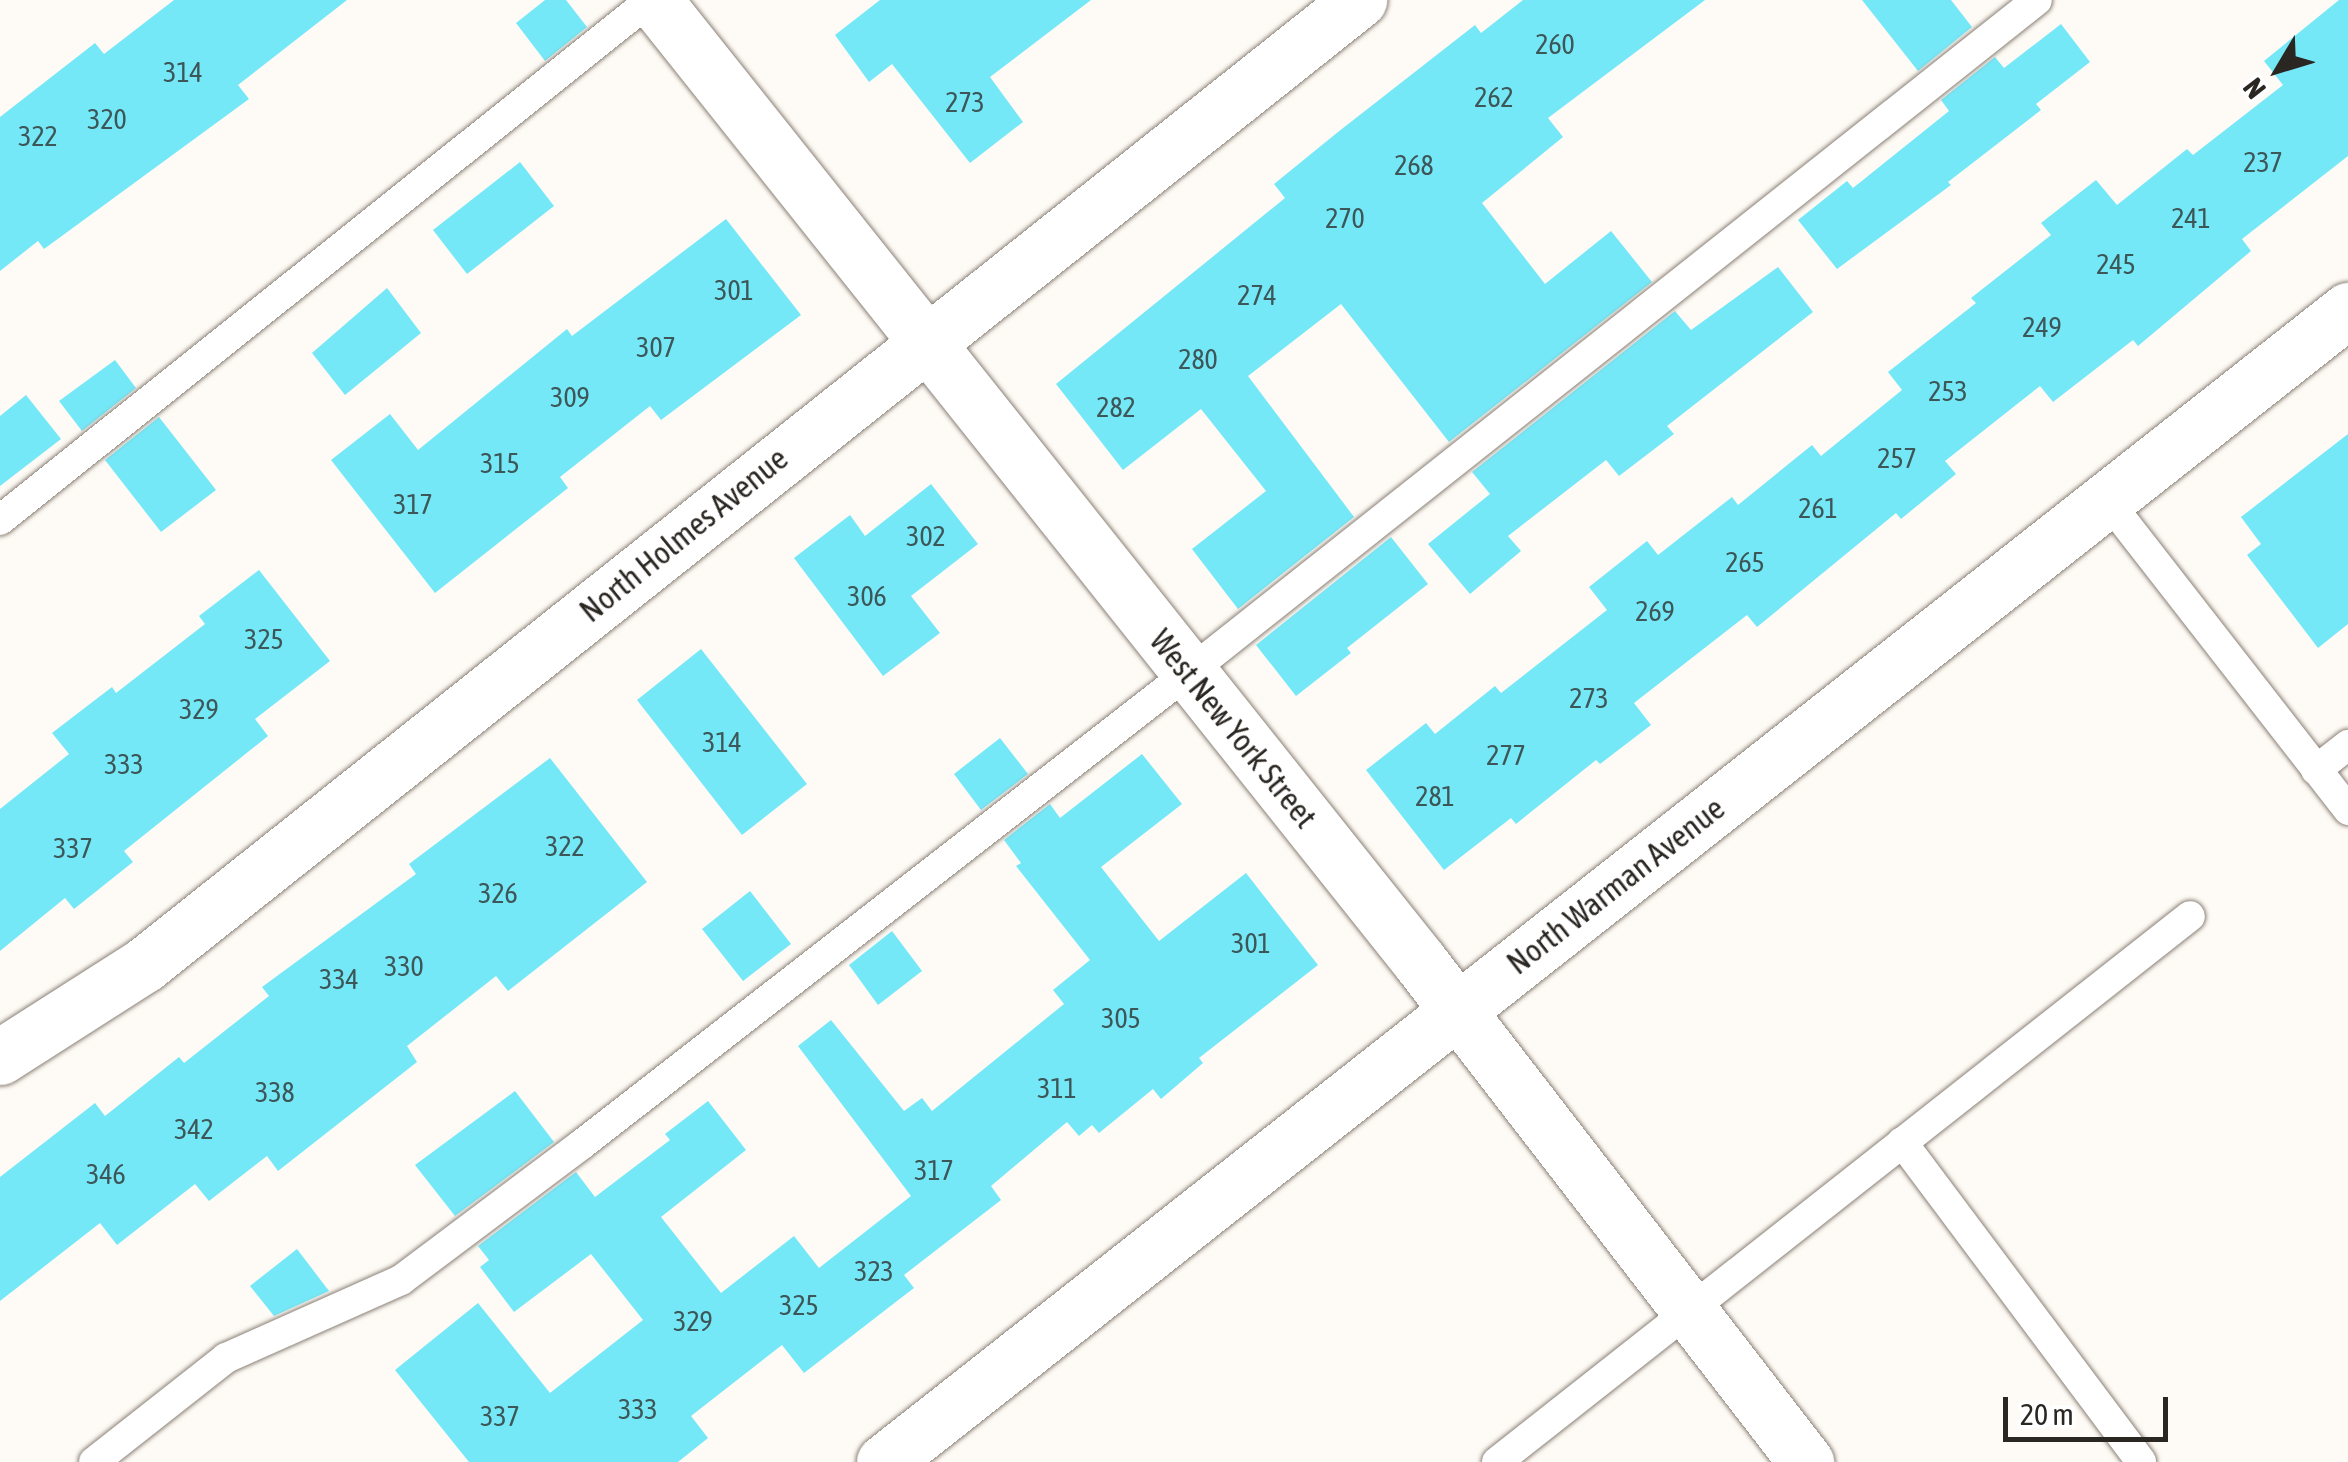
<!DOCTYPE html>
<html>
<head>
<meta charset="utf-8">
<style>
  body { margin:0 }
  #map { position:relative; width:2348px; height:1462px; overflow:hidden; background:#fefaf5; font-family:"Asap Condensed",sans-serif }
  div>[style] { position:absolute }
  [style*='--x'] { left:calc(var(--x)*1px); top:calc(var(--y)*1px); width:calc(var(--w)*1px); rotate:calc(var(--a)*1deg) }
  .building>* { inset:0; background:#75e8f8 }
  .roads { filter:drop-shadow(0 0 2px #8a8177) drop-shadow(0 0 2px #8a8177) }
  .lane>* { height:30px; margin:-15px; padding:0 15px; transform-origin:15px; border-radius:15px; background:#fff }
  .street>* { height:55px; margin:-27.5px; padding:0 27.5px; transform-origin:27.5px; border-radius:27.5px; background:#fff }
  .secondary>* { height:55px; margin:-27.5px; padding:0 27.5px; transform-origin:27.5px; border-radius:27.5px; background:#fff }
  span { translate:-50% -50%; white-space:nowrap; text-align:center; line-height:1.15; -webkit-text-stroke:8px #fff; paint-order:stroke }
  .number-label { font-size:28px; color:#3d5658 }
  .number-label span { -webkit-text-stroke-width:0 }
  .street-label { font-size:32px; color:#2a2622 }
  .north { position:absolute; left:2228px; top:20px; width:100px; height:100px; -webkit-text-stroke:8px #fff; paint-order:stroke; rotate:232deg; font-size:28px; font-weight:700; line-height:40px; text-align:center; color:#2a2622 }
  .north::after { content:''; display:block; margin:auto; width:35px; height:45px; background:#2a2622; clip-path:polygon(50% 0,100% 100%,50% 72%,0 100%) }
  .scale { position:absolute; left:2003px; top:1397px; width:165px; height:45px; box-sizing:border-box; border:5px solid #2a2622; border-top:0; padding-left:12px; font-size:30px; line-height:35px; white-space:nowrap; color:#2a2622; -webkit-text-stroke:8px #fff; paint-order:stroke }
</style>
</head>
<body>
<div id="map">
  <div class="building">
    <div style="clip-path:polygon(174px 0,347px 0,238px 85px,249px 99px,44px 249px,38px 241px,0 271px,0 117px,95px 43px,104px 54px)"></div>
    <div style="clip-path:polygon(545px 0,566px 0,587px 27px,545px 61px,516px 23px)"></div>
    <div style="clip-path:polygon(880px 0,1091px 0,990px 77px,1023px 122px,970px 163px,892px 64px,869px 82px,835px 35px)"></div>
    <div style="clip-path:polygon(1523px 0,1705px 0,1548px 118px,1563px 137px,1482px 203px,1545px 284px,1611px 231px,1652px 282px,1449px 442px,1341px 304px,1248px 376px,1354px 517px,1238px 609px,1192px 549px,1266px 491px,1201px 409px,1123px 470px,1056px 384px,1285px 198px,1274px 184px,1338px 132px,1475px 25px,1481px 33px)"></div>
    <div style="clip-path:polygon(1862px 0,1951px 0,1972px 27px,1918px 71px)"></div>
    <div style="clip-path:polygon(2339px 0,2348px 0,2348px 156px,2242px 239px,2251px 251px,2138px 346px,2133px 340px,2053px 402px,2040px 386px,1945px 461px,1956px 474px,1901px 519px,1896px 513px,1757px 627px,1747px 615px,1634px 703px,1651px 725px,1600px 764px,1596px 760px,1516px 824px,1511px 818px,1444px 870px,1366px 770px,1426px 723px,1435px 734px,1495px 686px,1501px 693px,1607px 610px,1589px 587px,1647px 541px,1658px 555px,1732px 497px,1738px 505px,1812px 445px,1821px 456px,1902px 390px,1888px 372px,1976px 303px,1971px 298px,2051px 235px,2041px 223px,2096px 180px,2117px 205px,2187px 149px,2193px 155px,2283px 85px,2264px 61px)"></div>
    <div style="clip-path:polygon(2061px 24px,2090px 62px,2036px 104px,2041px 110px,1948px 182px,1951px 185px,1837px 269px,1798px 220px,1847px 181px,1853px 188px,1949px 111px,1941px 100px,1995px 57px,2004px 68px)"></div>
    <div style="clip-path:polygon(520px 162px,554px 206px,467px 274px,433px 230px)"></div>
    <div style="clip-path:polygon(726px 219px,801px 315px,661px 420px,650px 406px,560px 477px,568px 488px,435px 593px,331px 460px,390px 414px,418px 450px,567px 329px,572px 336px)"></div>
    <div style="clip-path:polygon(1778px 267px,1813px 312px,1667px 426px,1674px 434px,1619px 476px,1606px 460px,1508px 536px,1521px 551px,1470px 594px,1428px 544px,1490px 494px,1472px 472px,1675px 311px,1691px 330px)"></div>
    <div style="clip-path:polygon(387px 288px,421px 333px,345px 395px,312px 353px)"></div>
    <div style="clip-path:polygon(115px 360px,136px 388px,82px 431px,59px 401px)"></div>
    <div style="clip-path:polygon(26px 395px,61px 439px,0 486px,0 416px)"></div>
    <div style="clip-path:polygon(159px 417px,216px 490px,161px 532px,105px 460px)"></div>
    <div style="clip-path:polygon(2348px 434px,2348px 624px,2318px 648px,2247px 555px,2261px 544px,2241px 517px)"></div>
    <div style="clip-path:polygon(931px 484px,978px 544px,911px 596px,940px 633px,883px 676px,794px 558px,850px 515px,865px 536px)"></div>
    <div style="clip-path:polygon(1391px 537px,1428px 584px,1347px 648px,1351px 653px,1296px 696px,1256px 645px)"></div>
    <div style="clip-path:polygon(259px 570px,330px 661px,255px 719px,268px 736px,124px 851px,133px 862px,74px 909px,65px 898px,0 951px,0 809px,69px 754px,52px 733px,112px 687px,116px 693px,205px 624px,199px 616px)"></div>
    <div style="clip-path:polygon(701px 649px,807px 784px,742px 835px,637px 700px)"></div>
    <div style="clip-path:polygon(1000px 738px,1028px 774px,981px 810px,954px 774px)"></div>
    <div style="clip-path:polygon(1142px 754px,1182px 804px,1101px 867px,1159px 941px,1246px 873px,1318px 965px,1199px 1058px,1203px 1063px,1161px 1099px,1153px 1089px,1099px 1133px,1092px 1125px,1079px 1136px,1067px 1122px,991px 1186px,1001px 1200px,904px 1275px,914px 1288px,897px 1301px,804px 1373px,782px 1345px,691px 1416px,708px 1438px,678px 1462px,469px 1462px,395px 1370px,478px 1303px,550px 1393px,643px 1320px,591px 1254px,514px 1312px,480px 1267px,489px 1260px,478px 1246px,576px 1172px,595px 1197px,670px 1140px,665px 1134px,708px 1101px,746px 1150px,661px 1217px,721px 1293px,794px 1236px,819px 1268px,911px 1196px,798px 1046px,831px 1020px,904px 1111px,922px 1098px,932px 1111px,1064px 1004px,1053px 990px,1090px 960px,1016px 866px,1021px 863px,1004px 840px,1050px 804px,1060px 818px)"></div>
    <div style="clip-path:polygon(550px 758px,647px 882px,508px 991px,496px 976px,407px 1046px,417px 1062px,278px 1171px,267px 1156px,209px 1201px,195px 1184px,117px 1245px,100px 1223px,0 1301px,0 1177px,95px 1103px,105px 1116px,179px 1057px,184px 1063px,269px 996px,262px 987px,416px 874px,409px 864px)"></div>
    <div style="clip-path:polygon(750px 891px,791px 944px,743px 981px,702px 929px)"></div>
    <div style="clip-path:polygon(892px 931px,922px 971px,878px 1005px,849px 965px)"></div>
    <div style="clip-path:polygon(515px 1091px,554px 1142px,455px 1216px,415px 1165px)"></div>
    <div style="clip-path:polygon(297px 1249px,329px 1291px,274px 1316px,250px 1286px)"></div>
  </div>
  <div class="roads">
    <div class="lane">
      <div style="--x:2107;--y:500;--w:393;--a:52.1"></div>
      <div style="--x:0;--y:520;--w:833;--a:-38.62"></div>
      <div style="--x:2316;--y:770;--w:41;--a:-38"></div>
      <div style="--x:1902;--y:1142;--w:399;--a:53.2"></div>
      <div style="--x:94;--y:1462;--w:168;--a:-38.2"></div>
      <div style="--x:226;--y:1358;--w:192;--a:-24"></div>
      <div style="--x:401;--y:1280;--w:225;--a:-36.9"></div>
      <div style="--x:581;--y:1145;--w:769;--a:-37.87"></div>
      <div style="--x:1188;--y:673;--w:1083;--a:-38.4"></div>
      <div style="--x:1497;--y:1462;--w:882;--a:-38.23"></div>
    </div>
    <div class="street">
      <div style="--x:654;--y:0;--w:1230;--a:51.47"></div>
      <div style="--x:1420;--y:962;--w:632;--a:52.33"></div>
      <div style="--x:0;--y:1057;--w:171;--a:-32.6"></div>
      <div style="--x:144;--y:965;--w:1552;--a:-38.46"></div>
    </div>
    <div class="secondary">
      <div style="--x:884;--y:1462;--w:1863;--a:-38.2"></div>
    </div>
  </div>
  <div class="number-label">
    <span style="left:1555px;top:44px">260</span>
    <span style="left:183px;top:72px">314</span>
    <span style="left:1494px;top:97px">262</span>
    <span style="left:965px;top:102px">273</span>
    <span style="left:107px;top:119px">320</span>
    <span style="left:38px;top:136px">322</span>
    <span style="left:2263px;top:162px">237</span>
    <span style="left:1414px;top:165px">268</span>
    <span style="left:1345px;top:218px">270</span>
    <span style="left:2191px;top:218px">241</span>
    <span style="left:2116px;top:264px">245</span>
    <span style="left:734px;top:290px">301</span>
    <span style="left:1257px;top:295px">274</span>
    <span style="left:2042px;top:327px">249</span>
    <span style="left:656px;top:347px">307</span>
    <span style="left:1198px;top:359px">280</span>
    <span style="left:1948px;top:391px">253</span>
    <span style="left:570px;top:397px">309</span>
    <span style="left:1116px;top:407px">282</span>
    <span style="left:1897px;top:458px">257</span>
    <span style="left:500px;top:463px">315</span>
    <span style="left:413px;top:504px">317</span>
    <span style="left:1818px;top:508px">261</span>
    <span style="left:926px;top:536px">302</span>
    <span style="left:1745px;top:562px">265</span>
    <span style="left:867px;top:596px">306</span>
    <span style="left:1655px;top:611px">269</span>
    <span style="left:264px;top:639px">325</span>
    <span style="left:1589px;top:698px">273</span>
    <span style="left:199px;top:709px">329</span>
    <span style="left:722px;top:742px">314</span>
    <span style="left:1506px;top:755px">277</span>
    <span style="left:124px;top:764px">333</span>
    <span style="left:1435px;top:796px">281</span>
    <span style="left:565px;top:846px">322</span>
    <span style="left:73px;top:848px">337</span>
    <span style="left:498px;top:893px">326</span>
    <span style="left:1251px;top:943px">301</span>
    <span style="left:404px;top:966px">330</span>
    <span style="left:339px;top:979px">334</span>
    <span style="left:1121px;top:1018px">305</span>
    <span style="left:1057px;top:1088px">311</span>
    <span style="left:275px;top:1092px">338</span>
    <span style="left:194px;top:1129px">342</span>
    <span style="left:934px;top:1170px">317</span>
    <span style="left:106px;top:1174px">346</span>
    <span style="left:874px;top:1271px">323</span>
    <span style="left:799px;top:1305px">325</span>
    <span style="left:693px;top:1321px">329</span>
    <span style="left:638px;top:1409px">333</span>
    <span style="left:500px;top:1416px">337</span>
  </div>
  <div class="street-label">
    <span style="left:684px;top:535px;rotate:-39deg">North Holmes Avenue</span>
    <span style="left:1233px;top:729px;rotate:51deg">West New York Street</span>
    <span style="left:1616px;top:886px;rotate:-38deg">North Warman Avenue</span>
  </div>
  <div class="north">N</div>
  <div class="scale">20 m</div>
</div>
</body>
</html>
